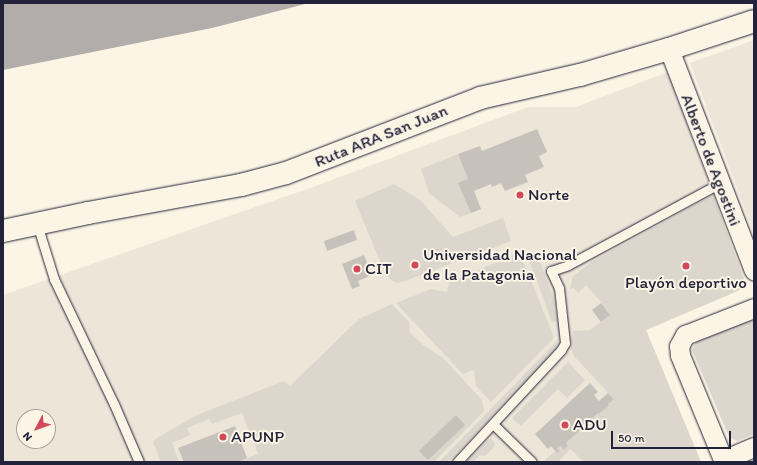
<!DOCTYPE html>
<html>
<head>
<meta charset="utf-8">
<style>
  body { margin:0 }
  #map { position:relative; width:757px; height:465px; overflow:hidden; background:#fcf5e5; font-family:Itim,sans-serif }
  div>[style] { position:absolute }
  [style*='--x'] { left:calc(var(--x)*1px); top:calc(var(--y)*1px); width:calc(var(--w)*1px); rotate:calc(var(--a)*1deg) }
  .built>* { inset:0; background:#ece5d8 }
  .green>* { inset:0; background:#dcd6cc }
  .water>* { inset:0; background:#b2adab }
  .building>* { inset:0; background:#c6c1bb }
  .roads { filter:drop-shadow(0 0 1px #22223b) drop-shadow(0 0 1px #22223b) }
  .service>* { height:9px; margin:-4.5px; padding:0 4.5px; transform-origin:4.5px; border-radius:4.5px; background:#fcf5e5 }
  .minor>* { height:19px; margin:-9.5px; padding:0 9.5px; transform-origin:9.5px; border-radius:9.5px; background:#fcf5e5 }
  .tertiary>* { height:22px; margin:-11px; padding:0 11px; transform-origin:11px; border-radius:11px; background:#fcf5e5 }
  .dots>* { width:11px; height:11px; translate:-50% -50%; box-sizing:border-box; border:2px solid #fcf5e5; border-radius:50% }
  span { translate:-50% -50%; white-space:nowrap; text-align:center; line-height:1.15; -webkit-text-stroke:4px #fcf5e5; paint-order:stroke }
  .street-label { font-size:17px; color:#22223b }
  .poi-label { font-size:17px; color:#22223b }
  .left { translate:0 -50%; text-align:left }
  .frame { position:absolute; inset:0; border:4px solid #22223b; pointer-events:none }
  .north { position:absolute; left:16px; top:409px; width:40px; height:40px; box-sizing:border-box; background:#fcf5e5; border:1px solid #a5a1a1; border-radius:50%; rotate:229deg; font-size:11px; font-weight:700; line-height:16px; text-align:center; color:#22223b }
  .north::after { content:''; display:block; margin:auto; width:14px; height:18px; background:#d1495b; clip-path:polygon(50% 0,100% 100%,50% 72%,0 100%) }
  .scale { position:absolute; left:611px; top:431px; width:120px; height:18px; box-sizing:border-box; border:2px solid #22223b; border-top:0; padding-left:5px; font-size:12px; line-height:14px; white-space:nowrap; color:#22223b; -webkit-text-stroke:3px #fcf5e5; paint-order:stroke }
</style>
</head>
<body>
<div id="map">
  <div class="built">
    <div style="clip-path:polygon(754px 40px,754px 234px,690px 63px)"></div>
    <div style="clip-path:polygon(evenodd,668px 72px,747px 287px,646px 330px,701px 462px,3px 462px,3px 295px,310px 188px,528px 107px,576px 107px,668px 72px,24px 417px,48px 417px,48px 441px,24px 441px,24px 417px)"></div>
  </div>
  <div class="green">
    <div style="clip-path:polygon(458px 154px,468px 179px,459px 183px,471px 213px,460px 217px,429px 193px,421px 169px)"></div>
    <div style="clip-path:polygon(394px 184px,420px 200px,453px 237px,503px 218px,511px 241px,405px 281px,397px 283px,391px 280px,385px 273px,355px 201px)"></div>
    <div style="clip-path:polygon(713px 195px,747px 287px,646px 330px,701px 462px,584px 462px,570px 449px,558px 462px,547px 462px,545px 460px,555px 451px,557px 453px,559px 451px,557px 449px,561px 446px,564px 450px,568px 446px,566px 443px,598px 413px,600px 414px,609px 406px,608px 404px,614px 399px,574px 356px,571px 349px,573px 331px,590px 330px,610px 315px,601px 302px,586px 285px,578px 293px,574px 288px,570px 289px,573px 276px,593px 261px)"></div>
    <div style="clip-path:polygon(520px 253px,553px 335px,553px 339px,491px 402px,476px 386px,474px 370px,463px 374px,396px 303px,431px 289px,447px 292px,449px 282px)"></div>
    <div style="clip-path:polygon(538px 256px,554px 300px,557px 321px,552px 322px,529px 260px)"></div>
    <div style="clip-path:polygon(392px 304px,409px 322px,410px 332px,423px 345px,443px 358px,482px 400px,484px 411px,434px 462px,238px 462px,258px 454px,242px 413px,212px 424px,209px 419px,187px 428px,190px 435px,172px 443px,179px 462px,161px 462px,153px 442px,157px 438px,197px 415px,284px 381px,290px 386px,359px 319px)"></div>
    <div style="clip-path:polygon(754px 318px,754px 434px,737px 441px,729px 437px,692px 350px,698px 339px)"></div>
    <div style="clip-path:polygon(558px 340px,556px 349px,549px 359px,448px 462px,439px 462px)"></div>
    <div style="clip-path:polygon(568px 362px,585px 380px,567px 398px,558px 389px,521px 426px,512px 418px)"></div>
    <div style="clip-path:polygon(491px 439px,495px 443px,494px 447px,485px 456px,480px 455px,473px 462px,466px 462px,487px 441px)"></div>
  </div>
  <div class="water">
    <div style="clip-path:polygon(3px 3px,309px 3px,212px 28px,3px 70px)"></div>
  </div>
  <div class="building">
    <div style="clip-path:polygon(537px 129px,547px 152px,539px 156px,544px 167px,525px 175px,528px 182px,505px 191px,501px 183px,492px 187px,491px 184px,474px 191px,481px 209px,471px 213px,458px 183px,468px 179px,458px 154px,480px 146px,482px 151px)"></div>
    <div style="clip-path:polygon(354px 230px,357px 240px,327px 251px,324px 241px)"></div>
    <div style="clip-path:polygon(364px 255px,372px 275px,358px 281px,360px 286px,352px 289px,342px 264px)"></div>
    <div style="clip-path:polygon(601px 303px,610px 315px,601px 322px,592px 310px)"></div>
    <div style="clip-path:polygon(590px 383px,598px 392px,594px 395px,599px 401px,608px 393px,614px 399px,608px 404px,609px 406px,599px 414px,598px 413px,566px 443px,568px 446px,564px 450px,561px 446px,557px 449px,560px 451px,557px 453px,551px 446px,548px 449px,535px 434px)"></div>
    <div style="clip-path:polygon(456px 415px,465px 425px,428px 460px,419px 451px)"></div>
    <div style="clip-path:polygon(235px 426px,247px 458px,238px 462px,184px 462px,178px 448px)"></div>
  </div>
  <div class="roads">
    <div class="service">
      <div style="--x:37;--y:224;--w:58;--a:72.8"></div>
      <div style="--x:54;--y:279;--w:139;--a:64.4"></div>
      <div style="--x:114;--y:404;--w:63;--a:66.7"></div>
      <div style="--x:493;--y:424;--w:54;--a:44.3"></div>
      <div style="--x:457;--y:462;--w:153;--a:-47.1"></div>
      <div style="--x:561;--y:350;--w:8;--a:-60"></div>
      <div style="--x:565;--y:343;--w:55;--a:-96.2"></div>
      <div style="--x:559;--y:288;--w:19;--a:-115"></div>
      <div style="--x:551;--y:271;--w:18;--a:-19"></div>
      <div style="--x:568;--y:265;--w:173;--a:-28.3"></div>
    </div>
    <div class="minor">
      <div style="--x:669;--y:49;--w:237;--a:69"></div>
      <div style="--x:723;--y:460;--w:34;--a:-23"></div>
      <div style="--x:724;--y:462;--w:116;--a:-112.4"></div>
      <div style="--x:680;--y:355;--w:9;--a:-96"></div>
      <div style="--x:679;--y:346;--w:13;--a:-61"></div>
      <div style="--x:685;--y:335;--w:74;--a:-21.4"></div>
    </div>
    <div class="tertiary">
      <div style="--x:3;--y:231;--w:87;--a:-12"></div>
      <div style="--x:88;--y:213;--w:156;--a:-10.4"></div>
      <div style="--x:241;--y:185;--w:47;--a:-14.9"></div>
      <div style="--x:286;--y:173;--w:208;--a:-21.1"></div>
      <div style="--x:480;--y:98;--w:103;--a:-13"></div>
      <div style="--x:580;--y:75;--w:93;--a:-16.3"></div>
      <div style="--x:669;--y:49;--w:89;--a:-18.2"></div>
    </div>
  </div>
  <div class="dots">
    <div style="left:520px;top:195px;background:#d1495b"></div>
    <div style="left:415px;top:265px;background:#d1495b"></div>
    <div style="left:686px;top:266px;background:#d1495b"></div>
    <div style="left:357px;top:269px;background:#d1495b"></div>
    <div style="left:565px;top:425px;background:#d1495b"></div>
    <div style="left:223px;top:437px;background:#d1495b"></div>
  </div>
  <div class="street-label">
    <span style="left:381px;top:136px;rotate:-22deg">Ruta ARA San Juan</span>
    <span style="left:711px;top:160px;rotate:69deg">Alberto de Agostini</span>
  </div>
  <div class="poi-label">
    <span class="left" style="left:528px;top:195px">Norte</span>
    <span class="left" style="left:423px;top:265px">Universidad Nacional<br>de la Patagonia</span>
    <span class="left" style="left:365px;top:269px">CIT</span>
    <span style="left:686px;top:283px">Playón deportivo</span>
    <span class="left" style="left:573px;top:425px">ADU</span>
    <span class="left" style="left:231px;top:437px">APUNP</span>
  </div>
  <div class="frame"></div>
  <div class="north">N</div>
  <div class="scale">50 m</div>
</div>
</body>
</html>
